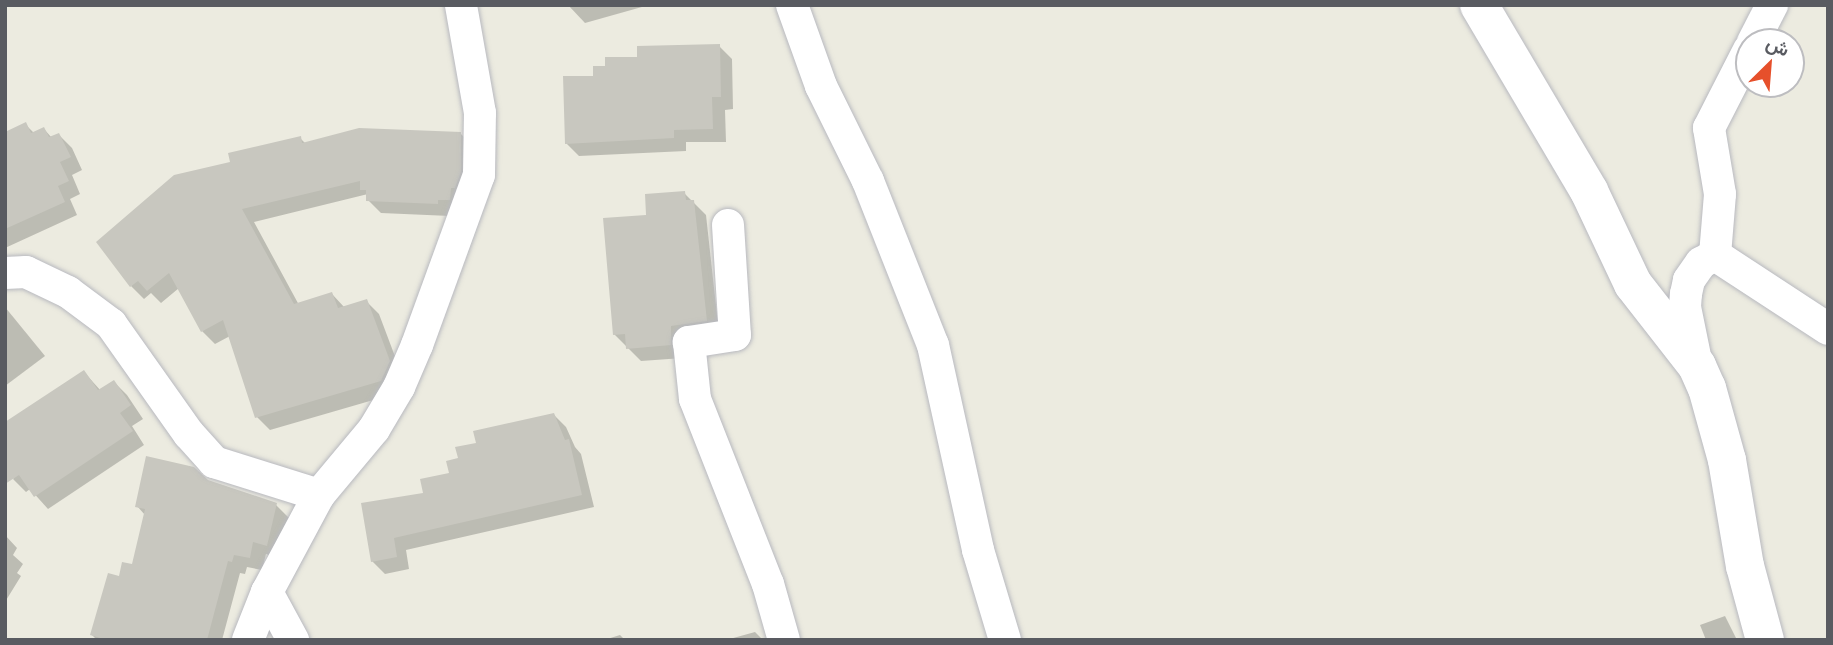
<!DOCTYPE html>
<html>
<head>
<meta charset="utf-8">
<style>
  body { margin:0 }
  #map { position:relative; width:1833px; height:645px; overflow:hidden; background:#ecebe0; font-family:"Golos Text",Vazirmatn,sans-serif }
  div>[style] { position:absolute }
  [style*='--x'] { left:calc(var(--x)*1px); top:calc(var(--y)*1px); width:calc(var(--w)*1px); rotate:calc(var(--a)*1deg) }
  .shadow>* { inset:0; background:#0003 }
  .building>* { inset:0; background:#c8c7bf }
  .roads { filter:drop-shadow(0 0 2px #b8b9bf) drop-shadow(0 0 2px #b8b9bf) }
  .street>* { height:32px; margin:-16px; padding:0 16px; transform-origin:16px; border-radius:16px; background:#fff }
  .secondary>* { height:38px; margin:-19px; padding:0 19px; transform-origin:19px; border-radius:19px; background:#fff }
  span { translate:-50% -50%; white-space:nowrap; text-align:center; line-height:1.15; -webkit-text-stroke:5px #fff; paint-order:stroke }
  .frame { position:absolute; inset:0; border:7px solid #595b61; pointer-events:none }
  .north { position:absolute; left:1735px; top:28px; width:70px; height:70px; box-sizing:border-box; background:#fff; border:2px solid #bdbdc0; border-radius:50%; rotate:25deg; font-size:19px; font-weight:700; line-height:28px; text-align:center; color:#595b61 }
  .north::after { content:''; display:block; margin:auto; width:24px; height:32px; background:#e6502b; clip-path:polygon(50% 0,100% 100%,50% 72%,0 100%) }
</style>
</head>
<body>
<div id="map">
  <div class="shadow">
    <div style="clip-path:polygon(568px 5px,649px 5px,585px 23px)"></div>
    <div style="clip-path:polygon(719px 46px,732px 59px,733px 109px,725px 110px,726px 142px,686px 142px,686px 151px,579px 156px,566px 143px,595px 78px,606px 67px,638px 59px)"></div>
    <div style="clip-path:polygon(25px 124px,35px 134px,44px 129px,52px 138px,59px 135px,72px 148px,82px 170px,72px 175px,80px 194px,70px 199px,77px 215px,5px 248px,5px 134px)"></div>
    <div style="clip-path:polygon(461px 134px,474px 147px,450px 216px,381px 213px,368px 200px,368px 194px,254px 222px,299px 305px,332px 294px,345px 308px,366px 301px,379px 314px,402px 375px,394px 394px,270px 430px,257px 417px,230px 336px,215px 344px,202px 331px,179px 288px,161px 303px,151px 293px,144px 299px,131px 286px,232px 163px,300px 138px,306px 144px)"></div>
    <div style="clip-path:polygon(684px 193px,706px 215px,719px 333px,683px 358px,641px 361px,614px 334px,648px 216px)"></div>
    <div style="clip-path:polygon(5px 307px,45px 356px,5px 386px)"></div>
    <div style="clip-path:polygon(84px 372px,101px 391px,114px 382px,127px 395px,143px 419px,132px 426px,144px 445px,48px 509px,30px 489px,26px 492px,13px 479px)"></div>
    <div style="clip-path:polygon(554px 415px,566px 427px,575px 447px,581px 454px,594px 507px,406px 550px,409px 569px,385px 574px,372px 561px,425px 494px,451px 474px,460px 460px,478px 444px)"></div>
    <div style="clip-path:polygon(208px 481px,276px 505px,289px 518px,280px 558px,266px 554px,262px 570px,247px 567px,245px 574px,240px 573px,222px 640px,97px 640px,92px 635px,120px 578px,133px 566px,145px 515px,137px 506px)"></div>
    <div style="clip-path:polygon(5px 535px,17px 548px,13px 555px,23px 564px,17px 573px,21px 576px,5px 602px)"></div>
    <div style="clip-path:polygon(1725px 616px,1737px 640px,1706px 640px,1700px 625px)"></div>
    <div style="clip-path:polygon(755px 632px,763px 640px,726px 640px)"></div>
    <div style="clip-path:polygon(620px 635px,625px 640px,604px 640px)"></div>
  </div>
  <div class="building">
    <div style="clip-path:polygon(720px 44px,721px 97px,712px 97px,713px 129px,674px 130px,674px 138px,565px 144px,563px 76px,593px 76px,593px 66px,605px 66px,605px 57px,637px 57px,637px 46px)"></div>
    <div style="clip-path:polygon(26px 122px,31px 133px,44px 127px,49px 137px,59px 133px,71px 157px,60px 162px,69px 181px,58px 186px,65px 202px,5px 229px,5px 132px)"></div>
    <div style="clip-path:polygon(359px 128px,461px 132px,461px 172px,455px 188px,451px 188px,450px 200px,438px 200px,438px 204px,366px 201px,366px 190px,360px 190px,360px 181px,242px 209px,294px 304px,332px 292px,338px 308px,367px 299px,390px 361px,381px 381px,255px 418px,223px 320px,201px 332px,169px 273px,147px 291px,138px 281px,130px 287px,96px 242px,174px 175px,230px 162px,228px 153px,301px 136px,302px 143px)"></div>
    <div style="clip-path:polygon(685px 191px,686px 200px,694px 200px,707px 321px,671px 326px,671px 345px,626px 349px,625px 334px,613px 335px,603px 218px,646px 215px,645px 194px)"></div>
    <div style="clip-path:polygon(84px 370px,98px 390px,114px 380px,131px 405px,120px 413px,133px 431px,34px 497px,19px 475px,5px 484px,5px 422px)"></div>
    <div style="clip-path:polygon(554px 413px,565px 440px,569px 439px,582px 495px,394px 538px,397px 557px,371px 562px,361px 503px,423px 493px,420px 479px,449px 473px,446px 461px,458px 458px,455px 447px,476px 443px,473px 431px)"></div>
    <div style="clip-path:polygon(146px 456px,194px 467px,208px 480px,277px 503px,267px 546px,253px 542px,250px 558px,234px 555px,232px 562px,228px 561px,207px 640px,107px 640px,90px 635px,108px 573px,119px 576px,122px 562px,132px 564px,145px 509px,135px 507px)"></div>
  </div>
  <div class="roads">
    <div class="street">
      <div style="--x:792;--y:5;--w:86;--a:70.3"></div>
      <div style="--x:821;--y:86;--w:106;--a:63.7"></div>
      <div style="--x:868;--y:181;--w:176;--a:68.4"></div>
      <div style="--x:933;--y:345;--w:210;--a:77.6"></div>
      <div style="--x:978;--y:550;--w:94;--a:73.3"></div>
      <div style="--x:1753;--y:42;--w:42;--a:-62.8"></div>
      <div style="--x:728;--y:225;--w:110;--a:86.4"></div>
      <div style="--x:735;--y:335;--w:47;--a:171.3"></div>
      <div style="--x:689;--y:342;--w:57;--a:84"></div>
      <div style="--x:695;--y:399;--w:199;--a:68.5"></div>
      <div style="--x:768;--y:584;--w:58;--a:74.1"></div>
      <div style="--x:1715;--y:255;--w:61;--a:-85.3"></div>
      <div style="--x:1720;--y:194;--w:67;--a:-99.5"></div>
      <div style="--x:1709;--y:128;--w:88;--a:-62.9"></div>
      <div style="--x:5;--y:273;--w:21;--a:-3"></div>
      <div style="--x:26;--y:272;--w:47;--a:25.5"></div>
      <div style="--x:68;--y:292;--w:54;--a:36.7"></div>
      <div style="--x:111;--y:324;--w:135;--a:54.7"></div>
      <div style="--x:189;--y:434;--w:38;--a:48"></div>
      <div style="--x:214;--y:462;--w:110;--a:17.4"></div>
      <div style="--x:1697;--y:366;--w:60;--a:-101.5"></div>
      <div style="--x:1685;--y:307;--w:13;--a:-86"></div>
      <div style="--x:1686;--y:294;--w:14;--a:-78"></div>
      <div style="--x:1689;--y:280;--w:21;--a:-55"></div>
      <div style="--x:1701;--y:263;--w:16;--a:-30"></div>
      <div style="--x:1715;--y:255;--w:135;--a:33.2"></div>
      <div style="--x:267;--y:592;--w:55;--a:61.6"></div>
      <div style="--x:248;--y:640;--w:52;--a:-68.4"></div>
      <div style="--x:267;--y:592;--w:110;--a:-61.8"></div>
      <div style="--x:319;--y:495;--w:86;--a:-50.2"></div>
      <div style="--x:374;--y:429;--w:49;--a:-59.2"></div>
      <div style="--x:399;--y:387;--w:46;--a:-66.8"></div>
      <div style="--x:417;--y:345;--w:181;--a:-70"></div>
      <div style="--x:479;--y:175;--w:62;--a:-89.1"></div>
      <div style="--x:480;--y:113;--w:110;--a:-100"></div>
    </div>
    <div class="secondary">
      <div style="--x:1479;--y:5;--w:216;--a:59.4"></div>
      <div style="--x:1589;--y:191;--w:103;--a:64.7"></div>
      <div style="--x:1633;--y:284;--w:104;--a:52"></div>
      <div style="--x:1697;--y:366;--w:24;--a:66"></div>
      <div style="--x:1707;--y:388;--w:75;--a:74.5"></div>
      <div style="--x:1727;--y:460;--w:108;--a:80.4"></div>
      <div style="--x:1745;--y:566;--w:77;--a:74.9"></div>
    </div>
  </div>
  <div class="frame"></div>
  <div class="north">ش</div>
</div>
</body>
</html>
